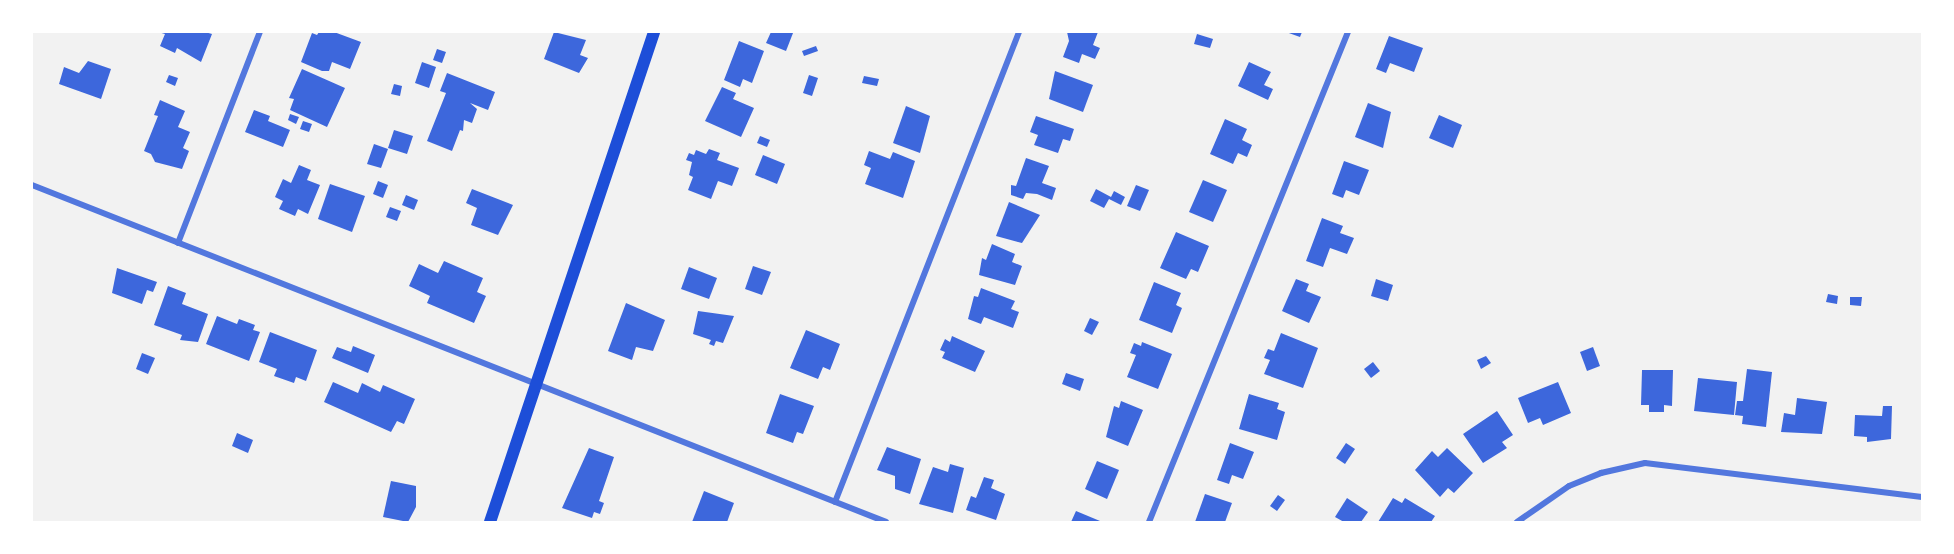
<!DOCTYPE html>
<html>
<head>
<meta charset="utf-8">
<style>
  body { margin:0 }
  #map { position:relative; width:1954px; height:554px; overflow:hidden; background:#f2f2f2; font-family:"DM Sans",sans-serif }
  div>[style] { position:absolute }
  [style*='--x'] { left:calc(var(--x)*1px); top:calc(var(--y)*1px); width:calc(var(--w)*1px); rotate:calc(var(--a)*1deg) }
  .building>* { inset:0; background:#3d67dc }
  .minor>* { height:6px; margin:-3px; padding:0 3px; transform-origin:3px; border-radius:3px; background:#5277de }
  .secondary>* { height:12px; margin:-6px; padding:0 6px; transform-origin:6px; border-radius:6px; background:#1d4ed8 }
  span { translate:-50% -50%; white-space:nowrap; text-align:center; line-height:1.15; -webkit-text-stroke:6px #fff; paint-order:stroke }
  .frame { position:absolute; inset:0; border:33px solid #fff; pointer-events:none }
</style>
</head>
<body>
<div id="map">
  <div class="building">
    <div style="clip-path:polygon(158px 32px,205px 32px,212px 34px,201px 62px,177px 48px,175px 53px,160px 46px,165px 34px)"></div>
    <div style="clip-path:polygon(319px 32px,334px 32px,361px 42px,350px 69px,332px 62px,329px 71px,322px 71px,301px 62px,312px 33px,317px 35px)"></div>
    <div style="clip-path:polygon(554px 32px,586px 40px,580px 55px,588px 58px,579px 73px,544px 59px)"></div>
    <div style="clip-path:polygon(771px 32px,793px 33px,786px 51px,766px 43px)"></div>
    <div style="clip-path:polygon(1067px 32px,1098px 32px,1093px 45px,1100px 48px,1095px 59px,1082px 54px,1079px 63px,1063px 57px,1069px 41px)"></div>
    <div style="clip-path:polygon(1286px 32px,1302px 32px,1300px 37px)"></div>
    <div style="clip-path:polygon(1197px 34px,1213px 39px,1210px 48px,1194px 44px)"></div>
    <div style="clip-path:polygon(1389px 36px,1423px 48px,1414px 72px,1390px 63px,1386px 73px,1376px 69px)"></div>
    <div style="clip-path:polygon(739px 41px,764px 51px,752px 83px,743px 79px,740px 87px,724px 80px)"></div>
    <div style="clip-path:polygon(816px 46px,818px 51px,804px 56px,802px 51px)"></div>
    <div style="clip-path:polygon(437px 49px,446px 52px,442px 63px,433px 60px)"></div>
    <div style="clip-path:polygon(88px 61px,111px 69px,101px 99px,59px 84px,64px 67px,79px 73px)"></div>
    <div style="clip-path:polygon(422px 62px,436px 67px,429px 88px,415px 83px)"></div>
    <div style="clip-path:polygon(1249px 62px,1271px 72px,1264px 85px,1273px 89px,1268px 100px,1238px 86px)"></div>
    <div style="clip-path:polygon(302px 69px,345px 88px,327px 127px,290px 110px,294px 99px,289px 98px)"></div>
    <div style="clip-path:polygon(1055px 71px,1093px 85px,1083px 112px,1049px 99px)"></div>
    <div style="clip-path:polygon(447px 73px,495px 92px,488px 110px,470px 103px,477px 109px,472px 123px,464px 120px,463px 131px,460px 130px,452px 151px,427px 141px,446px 93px,440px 91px)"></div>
    <div style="clip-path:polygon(169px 75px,178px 78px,175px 86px,166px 82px)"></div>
    <div style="clip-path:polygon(809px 75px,818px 78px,812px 96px,803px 93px)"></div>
    <div style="clip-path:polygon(864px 76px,879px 79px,877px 86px,862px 83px)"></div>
    <div style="clip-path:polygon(394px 84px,402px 86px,400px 96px,391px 94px)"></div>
    <div style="clip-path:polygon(722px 87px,736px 93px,733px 99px,754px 108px,741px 137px,705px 121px)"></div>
    <div style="clip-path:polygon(160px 100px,185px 111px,178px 127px,190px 132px,183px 148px,189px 151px,182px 169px,155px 162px,151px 154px,144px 151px,158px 116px,154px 115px)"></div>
    <div style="clip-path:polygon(1368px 103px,1391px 112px,1383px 148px,1355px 137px)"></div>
    <div style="clip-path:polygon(906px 106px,930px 116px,920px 153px,893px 143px)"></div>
    <div style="clip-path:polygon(254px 110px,270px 116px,268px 121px,290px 130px,283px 147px,245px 132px)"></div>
    <div style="clip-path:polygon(290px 114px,299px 117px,296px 124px,288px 120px)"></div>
    <div style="clip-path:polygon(1439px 115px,1462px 125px,1453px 148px,1429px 138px)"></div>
    <div style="clip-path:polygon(1036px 116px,1074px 129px,1070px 141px,1063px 139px,1058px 153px,1034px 145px,1038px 135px,1030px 132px)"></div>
    <div style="clip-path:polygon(1225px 119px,1247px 129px,1242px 140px,1252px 145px,1247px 157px,1238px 153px,1233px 164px,1210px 154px)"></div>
    <div style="clip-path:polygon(303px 121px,312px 124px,309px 132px,300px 129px)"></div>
    <div style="clip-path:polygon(394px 130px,413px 136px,407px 154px,388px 148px)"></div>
    <div style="clip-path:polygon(760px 136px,770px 140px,767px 147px,757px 143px)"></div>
    <div style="clip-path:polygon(374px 144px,388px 149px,381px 168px,367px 164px)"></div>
    <div style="clip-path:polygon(709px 149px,720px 153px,717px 160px,739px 168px,732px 186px,718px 181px,711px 199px,688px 190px,693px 177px,689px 175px,692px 162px,686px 160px,689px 153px,694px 155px,696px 150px,706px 154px)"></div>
    <div style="clip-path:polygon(869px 151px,890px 159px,893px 152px,915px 161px,903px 198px,865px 184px,871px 168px,864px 165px)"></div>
    <div style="clip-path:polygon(763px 155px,785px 164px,777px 184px,755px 175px)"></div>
    <div style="clip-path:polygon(1026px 158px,1049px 166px,1042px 183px,1056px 188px,1052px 200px,1037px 194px,1026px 193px,1023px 199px,1011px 195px,1011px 185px,1016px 186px)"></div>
    <div style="clip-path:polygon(1344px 161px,1369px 170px,1359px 195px,1346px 190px,1343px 198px,1332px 194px)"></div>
    <div style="clip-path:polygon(299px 165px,311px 170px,307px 180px,320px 185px,308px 214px,298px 209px,295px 216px,279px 209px,283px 201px,275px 197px,283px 179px,291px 183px)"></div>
    <div style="clip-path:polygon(1203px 180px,1227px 190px,1213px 222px,1189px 212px)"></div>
    <div style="clip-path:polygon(378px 181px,388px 185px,383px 198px,373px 194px)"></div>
    <div style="clip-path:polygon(330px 184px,365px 196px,352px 232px,318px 219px)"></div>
    <div style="clip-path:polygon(1136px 185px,1149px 190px,1140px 211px,1127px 206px)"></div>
    <div style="clip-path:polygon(472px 189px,513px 205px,498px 235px,471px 225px,477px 208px,466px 203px)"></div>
    <div style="clip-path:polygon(1096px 189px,1111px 197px,1114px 191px,1125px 197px,1121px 205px,1109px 199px,1104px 208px,1090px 201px)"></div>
    <div style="clip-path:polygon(406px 195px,418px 200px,414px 210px,402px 205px)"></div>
    <div style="clip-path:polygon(1009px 202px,1040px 215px,1022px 243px,996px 236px)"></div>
    <div style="clip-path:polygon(390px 207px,401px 211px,397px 221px,386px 217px)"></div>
    <div style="clip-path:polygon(1322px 218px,1343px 226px,1340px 233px,1354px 238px,1347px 254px,1330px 248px,1323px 267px,1306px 261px)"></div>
    <div style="clip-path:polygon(1176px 232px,1209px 246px,1198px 272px,1191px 269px,1186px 279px,1160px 268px)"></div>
    <div style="clip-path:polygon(992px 244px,1015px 254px,1012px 262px,1022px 266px,1015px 285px,979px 275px,982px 258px,986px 260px)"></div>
    <div style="clip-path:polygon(444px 261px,483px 278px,477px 292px,486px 296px,474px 323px,427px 303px,430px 296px,409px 286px,419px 264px,438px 273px)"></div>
    <div style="clip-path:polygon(753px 266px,771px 272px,762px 295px,745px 289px)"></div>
    <div style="clip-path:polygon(689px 267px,717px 278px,709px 299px,681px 289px)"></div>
    <div style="clip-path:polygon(117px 268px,157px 282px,153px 292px,147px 290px,142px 304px,112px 293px)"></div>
    <div style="clip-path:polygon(1296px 279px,1309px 284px,1306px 291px,1321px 297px,1309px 323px,1282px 311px)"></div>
    <div style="clip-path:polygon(1376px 279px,1393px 285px,1388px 301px,1371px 296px)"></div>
    <div style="clip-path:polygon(1154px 282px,1181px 293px,1176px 305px,1182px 308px,1172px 333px,1139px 320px)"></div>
    <div style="clip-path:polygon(168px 286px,186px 293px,182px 304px,208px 314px,198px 342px,180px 340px,182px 335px,154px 325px)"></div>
    <div style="clip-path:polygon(981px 288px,1015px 301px,1011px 309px,1019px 312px,1013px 328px,984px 317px,981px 324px,968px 319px,974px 296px,978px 297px)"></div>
    <div style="clip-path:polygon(1828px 294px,1838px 296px,1837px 304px,1826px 302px)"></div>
    <div style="clip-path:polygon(1850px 297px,1862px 297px,1861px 306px,1850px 305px)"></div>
    <div style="clip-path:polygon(626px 303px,665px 320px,653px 351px,636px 347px,632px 360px,608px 351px)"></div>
    <div style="clip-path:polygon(698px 311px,734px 316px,723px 343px,716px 341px,714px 346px,709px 344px,711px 340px,693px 334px)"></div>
    <div style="clip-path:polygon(217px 316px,237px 324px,239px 319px,255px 325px,253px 330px,260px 332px,249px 361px,206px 344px)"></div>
    <div style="clip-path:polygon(1090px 318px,1099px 322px,1092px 335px,1084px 331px)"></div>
    <div style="clip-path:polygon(806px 330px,840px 344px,830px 370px,823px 367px,818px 379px,790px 368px)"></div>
    <div style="clip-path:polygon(270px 332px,317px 350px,306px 381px,296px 377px,294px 383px,274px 376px,277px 369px,259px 362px)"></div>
    <div style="clip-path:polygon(1281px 333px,1318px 348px,1303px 388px,1264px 374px,1270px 360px,1264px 358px,1268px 349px,1274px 351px)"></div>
    <div style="clip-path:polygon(952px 336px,985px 351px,975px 372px,942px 358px,945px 352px,940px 350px,945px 339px,950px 342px)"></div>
    <div style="clip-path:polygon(1142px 342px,1172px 354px,1158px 389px,1127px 377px,1136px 355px,1130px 353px,1134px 343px,1141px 346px)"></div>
    <div style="clip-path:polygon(353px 346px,375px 355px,368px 373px,332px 358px,337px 347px,351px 352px)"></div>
    <div style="clip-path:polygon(1593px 347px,1600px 366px,1587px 371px,1580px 352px)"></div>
    <div style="clip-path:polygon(142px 353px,155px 358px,148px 374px,136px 369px)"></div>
    <div style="clip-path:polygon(1486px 356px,1491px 363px,1481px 369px,1477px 360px)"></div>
    <div style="clip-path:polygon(1373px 362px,1380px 371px,1371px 378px,1364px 369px)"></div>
    <div style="clip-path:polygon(1747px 369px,1772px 372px,1766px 427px,1742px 424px,1743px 416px,1735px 415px,1737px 401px,1743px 401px)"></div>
    <div style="clip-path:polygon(1642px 370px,1673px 370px,1672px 406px,1664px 405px,1664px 412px,1649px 412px,1649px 405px,1641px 405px)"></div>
    <div style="clip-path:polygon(1066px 373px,1084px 379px,1080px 391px,1062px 384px)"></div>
    <div style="clip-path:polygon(1698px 378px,1737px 382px,1734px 415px,1694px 411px)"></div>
    <div style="clip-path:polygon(333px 382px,358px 393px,362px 383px,380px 392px,383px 385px,415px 399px,404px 424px,397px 421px,391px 432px,324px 402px)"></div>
    <div style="clip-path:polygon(1558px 382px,1571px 413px,1543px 425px,1540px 418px,1528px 423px,1518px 398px)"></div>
    <div style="clip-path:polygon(780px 394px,814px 406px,803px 434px,797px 432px,793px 443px,766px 433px)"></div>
    <div style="clip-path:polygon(1249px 394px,1279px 403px,1277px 409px,1285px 412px,1277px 440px,1239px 429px)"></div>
    <div style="clip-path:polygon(1797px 398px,1827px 402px,1822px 434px,1781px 432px,1784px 413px,1795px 415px)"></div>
    <div style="clip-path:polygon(1121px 401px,1143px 410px,1128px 446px,1106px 437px,1114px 406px,1119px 408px)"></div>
    <div style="clip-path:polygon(1883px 406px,1892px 406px,1891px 439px,1867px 442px,1867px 437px,1854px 436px,1855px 415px,1882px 416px)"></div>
    <div style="clip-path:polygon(1497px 411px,1513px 435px,1502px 442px,1507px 448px,1483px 463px,1463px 434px)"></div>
    <div style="clip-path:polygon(237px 433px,253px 440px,248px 453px,232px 446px)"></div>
    <div style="clip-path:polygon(1230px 443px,1254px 452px,1243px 479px,1232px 475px,1229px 484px,1217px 480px)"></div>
    <div style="clip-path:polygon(1346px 443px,1355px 449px,1345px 464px,1336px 458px)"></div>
    <div style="clip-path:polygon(887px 447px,921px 459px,910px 494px,895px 489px,895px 476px,877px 470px)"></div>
    <div style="clip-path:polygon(589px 448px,614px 457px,599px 501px,604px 503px,600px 514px,594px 512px,592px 518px,562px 508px)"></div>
    <div style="clip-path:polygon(1447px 448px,1473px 473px,1454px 493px,1448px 488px,1440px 497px,1415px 470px,1432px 451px,1438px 457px)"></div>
    <div style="clip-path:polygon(1097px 461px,1119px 470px,1107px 499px,1085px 489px)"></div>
    <div style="clip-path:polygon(950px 464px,964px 468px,953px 513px,919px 504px,933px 467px,948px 472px)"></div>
    <div style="clip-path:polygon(984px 477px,994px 480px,991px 488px,1005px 494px,996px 520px,966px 510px,971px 496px,976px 498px)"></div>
    <div style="clip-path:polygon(391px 481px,416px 486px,416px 507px,408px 522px,383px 517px)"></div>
    <div style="clip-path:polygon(704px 491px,734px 503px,727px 522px,692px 522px)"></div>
    <div style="clip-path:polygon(1205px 494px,1232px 503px,1225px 522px,1195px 522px)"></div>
    <div style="clip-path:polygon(1278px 495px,1285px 500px,1277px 511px,1270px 506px)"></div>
    <div style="clip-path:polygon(1347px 498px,1368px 512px,1361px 522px,1344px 522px,1335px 517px)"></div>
    <div style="clip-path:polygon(1393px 498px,1402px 503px,1405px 498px,1435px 516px,1431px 522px,1378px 522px)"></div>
    <div style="clip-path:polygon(1076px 511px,1100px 521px,1099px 522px,1071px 522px)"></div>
  </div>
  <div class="minor">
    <div style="--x:32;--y:185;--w:918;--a:21.53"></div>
    <div style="--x:178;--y:243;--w:226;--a:-68.8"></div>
    <div style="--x:835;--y:502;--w:505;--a:-68.62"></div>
    <div style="--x:1149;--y:522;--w:529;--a:-67.9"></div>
    <div style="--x:1517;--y:522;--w:63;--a:-34.7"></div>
    <div style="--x:1569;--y:486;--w:35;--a:-22"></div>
    <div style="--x:1601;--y:473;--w:45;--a:-12.8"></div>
    <div style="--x:1645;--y:463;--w:279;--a:7"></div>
  </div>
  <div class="secondary">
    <div style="--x:490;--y:522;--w:517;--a:-71.49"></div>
  </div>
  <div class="frame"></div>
</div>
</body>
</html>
